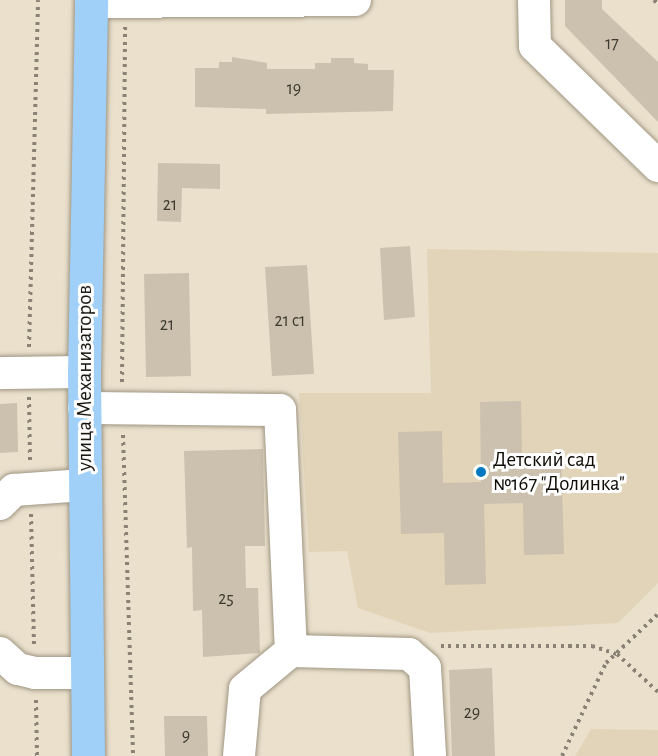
<!DOCTYPE html>
<html>
<head>
<meta charset="utf-8">
<style>
  body { margin:0 }
  #map { position:relative; width:658px; height:756px; overflow:hidden; background:#eae0cc; font-family:"Alegreya Sans",sans-serif }
  div>[style] { position:absolute }
  [style*='--x'] { left:calc(var(--x)*1px); top:calc(var(--y)*1px); width:calc(var(--w)*1px); rotate:calc(var(--a)*1deg) }
  .built>* { inset:0; background:#e1d4b9 }
  .building>* { inset:0; background:#cbc1ae }
  .path>* { height:4px; margin-top:-2px; transform-origin:0; background:repeating-linear-gradient(90deg,#898275 0 3px,transparent 0 7.5px) }
  .roads { filter:drop-shadow(0 0 2px #9f9683) drop-shadow(0 0 2px #9f9683) }
  .minor>* { height:32px; margin:-16px; padding:0 16px; transform-origin:16px; border-radius:16px; background:#fff }
  .major>* { height:33px; margin:-16.5px; padding:0 16.5px; transform-origin:16.5px; border-radius:16.5px; background:#a0cff7 }
  .dots>* { width:16px; height:16px; translate:-50% -50%; box-sizing:border-box; border:3px solid #fff; border-radius:50% }
  span { translate:-50% -50%; white-space:nowrap; text-align:center; line-height:1.15; -webkit-text-stroke:6px #fff; paint-order:stroke }
  .number-label { font-size:18px; color:#3e3930 }
  .number-label span { -webkit-text-stroke-width:0 }
  .street-label { font-size:21px; color:#0f0c06 }
  .poi-label { font-size:21px; color:#0f0c06 }
  .left { translate:0 -50%; text-align:left }
</style>
</head>
<body>
<div id="map">
  <div class="built">
    <div style="clip-path:polygon(427px 249px,658px 253px,658px 583px,618px 623px,430px 633px,358px 608px,347px 551px,309px 552px,299px 393px,431px 393px)"></div>
    <div style="clip-path:polygon(591px 729px,658px 730px,658px 756px,575px 756px)"></div>
  </div>
  <div class="building">
    <div style="clip-path:polygon(565px 0,602px 0,602px 9px,658px 62px,658px 122px,565px 26px)"></div>
    <div style="clip-path:polygon(232px 57px,267px 63px,267px 69px,315px 69px,315px 63px,331px 63px,331px 58px,354px 58px,354px 63px,368px 64px,368px 70px,394px 70px,393px 111px,266px 114px,266px 109px,195px 107px,195px 68px,219px 68px,219px 62px,232px 62px)"></div>
    <div style="clip-path:polygon(158px 163px,220px 164px,220px 189px,182px 188px,181px 222px,157px 221px)"></div>
    <div style="clip-path:polygon(410px 246px,415px 317px,384px 320px,380px 248px)"></div>
    <div style="clip-path:polygon(307px 265px,314px 374px,272px 376px,265px 267px)"></div>
    <div style="clip-path:polygon(189px 273px,191px 376px,146px 377px,144px 274px)"></div>
    <div style="clip-path:polygon(521px 401px,522px 453px,561px 452px,564px 554px,524px 555px,523px 503px,484px 504px,486px 584px,445px 585px,444px 533px,401px 534px,398px 432px,442px 431px,443px 483px,481px 482px,480px 402px)"></div>
    <div style="clip-path:polygon(17px 403px,18px 452px,0 453px,0 404px)"></div>
    <div style="clip-path:polygon(263px 449px,265px 546px,245px 546px,246px 588px,258px 588px,260px 653px,203px 657px,202px 610px,193px 611px,192px 547px,187px 548px,184px 451px)"></div>
    <div style="clip-path:polygon(492px 668px,495px 756px,452px 756px,449px 670px)"></div>
    <div style="clip-path:polygon(164px 716px,207px 716px,208px 756px,165px 756px)"></div>
  </div>
  <div class="path">
    <div style="--x:654;--y:0;--w:6;--a:45"></div>
    <div style="--x:29;--y:347;--w:347;--a:-88.5"></div>
    <div style="--x:122;--y:382;--w:355;--a:-89.5"></div>
    <div style="--x:29;--y:397;--w:67;--a:89.1"></div>
    <div style="--x:123;--y:435;--w:321;--a:88.2"></div>
    <div style="--x:31;--y:514;--w:133;--a:88.7"></div>
    <div style="--x:441;--y:646;--w:151;--a:0"></div>
    <div style="--x:592;--y:646;--w:26;--a:18"></div>
    <div style="--x:617;--y:654;--w:56;--a:42.8"></div>
    <div style="--x:36;--y:700;--w:56;--a:89"></div>
    <div style="--x:562;--y:756;--w:103;--a:-64.7"></div>
    <div style="--x:606;--y:663;--w:71;--a:-43.3"></div>
  </div>
  <div class="roads">
    <div class="minor">
      <div style="--x:534;--y:0;--w:46;--a:88.8"></div>
      <div style="--x:535;--y:46;--w:172;--a:44.3"></div>
      <div style="--x:91;--y:2;--w:264;--a:-0.4"></div>
      <div style="--x:0;--y:373;--w:84;--a:-0.7"></div>
      <div style="--x:84;--y:408;--w:196;--a:0.6"></div>
      <div style="--x:280;--y:410;--w:241;--a:87.4"></div>
      <div style="--x:0;--y:504;--w:20;--a:-45"></div>
      <div style="--x:14;--y:490;--w:70;--a:-4.1"></div>
      <div style="--x:0;--y:653;--w:24;--a:42"></div>
      <div style="--x:18;--y:669;--w:17;--a:13"></div>
      <div style="--x:35;--y:673;--w:50;--a:0"></div>
      <div style="--x:239;--y:756;--w:67;--a:-84.9"></div>
      <div style="--x:245;--y:689;--w:60;--a:-39.6"></div>
      <div style="--x:291;--y:651;--w:118;--a:1.5"></div>
      <div style="--x:409;--y:654;--w:21;--a:41"></div>
      <div style="--x:425;--y:668;--w:88;--a:86.7"></div>
    </div>
    <div class="major">
      <div style="--x:88;--y:756;--w:384;--a:-90.6"></div>
      <div style="--x:84;--y:372;--w:372;--a:-88.9"></div>
    </div>
  </div>
  <div class="dots">
    <div style="left:481px;top:472px;background:#0078c1"></div>
  </div>
  <div class="number-label">
    <span style="left:612px;top:44px">17</span>
    <span style="left:294px;top:89px">19</span>
    <span style="left:170px;top:205px">21</span>
    <span style="left:290px;top:321px">21 с1</span>
    <span style="left:167px;top:325px">21</span>
    <span style="left:226px;top:599px">25</span>
    <span style="left:472px;top:713px">29</span>
    <span style="left:186px;top:736px">9</span>
  </div>
  <div class="street-label">
    <span style="left:85px;top:378px;rotate:-90deg">улица Механизаторов</span>
  </div>
  <div class="poi-label">
    <span class="left" style="left:493px;top:472px">Детский сад<br>№167 "Долинка"</span>
  </div>
</div>
</body>
</html>
